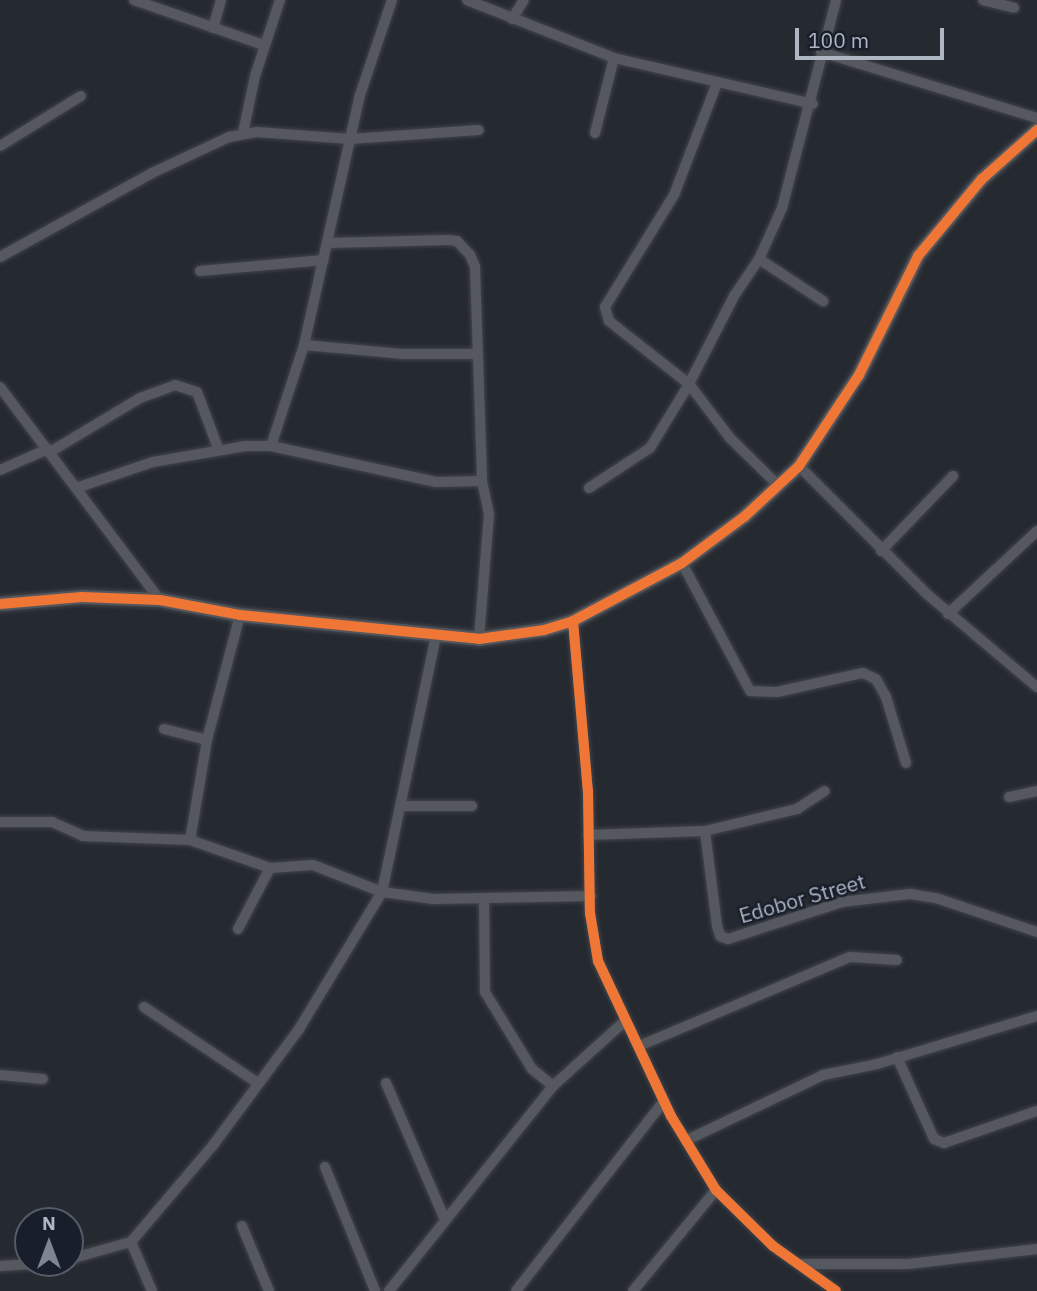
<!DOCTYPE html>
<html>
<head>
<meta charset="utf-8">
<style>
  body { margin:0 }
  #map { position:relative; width:1037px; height:1291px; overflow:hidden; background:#252930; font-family:"IBM Plex Sans",sans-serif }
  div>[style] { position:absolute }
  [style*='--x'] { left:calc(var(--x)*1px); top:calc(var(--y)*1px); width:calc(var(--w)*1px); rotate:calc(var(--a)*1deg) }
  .roads { filter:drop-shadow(0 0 2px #41444a) drop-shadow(0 0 2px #41444a) }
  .street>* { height:10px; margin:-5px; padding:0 5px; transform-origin:5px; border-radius:5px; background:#55585f }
  .secondary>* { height:14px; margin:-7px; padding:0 7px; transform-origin:7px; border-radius:7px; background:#53575d }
  .cycleway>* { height:10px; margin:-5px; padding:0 5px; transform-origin:5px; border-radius:5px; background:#f07635 }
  span { translate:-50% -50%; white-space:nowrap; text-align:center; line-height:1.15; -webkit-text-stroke:5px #191f2a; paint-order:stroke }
  .street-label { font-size:21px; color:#aeb5c3 }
  .north { position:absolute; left:14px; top:1207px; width:70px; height:70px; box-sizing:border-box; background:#191f2a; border:2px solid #555b67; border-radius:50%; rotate:0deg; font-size:19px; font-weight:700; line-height:28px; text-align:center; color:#aeb5c3 }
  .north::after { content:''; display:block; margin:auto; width:24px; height:32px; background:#7e8490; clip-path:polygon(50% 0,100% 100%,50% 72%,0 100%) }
  .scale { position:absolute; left:795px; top:28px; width:149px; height:32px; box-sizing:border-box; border:4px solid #aeb5c3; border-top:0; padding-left:9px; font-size:21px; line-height:24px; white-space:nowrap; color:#aeb5c3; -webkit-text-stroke:5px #191f2a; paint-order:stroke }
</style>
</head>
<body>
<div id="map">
  <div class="roads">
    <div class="street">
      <div style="--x:134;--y:0;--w:138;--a:19.1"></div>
      <div style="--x:467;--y:0;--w:158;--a:21.5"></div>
      <div style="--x:614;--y:58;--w:204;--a:13"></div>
      <div style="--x:983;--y:0;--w:32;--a:14"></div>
      <div style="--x:512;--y:19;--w:22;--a:-58"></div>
      <div style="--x:213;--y:28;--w:29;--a:-74"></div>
      <div style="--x:821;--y:52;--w:226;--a:17"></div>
      <div style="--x:243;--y:133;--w:58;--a:-78.1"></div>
      <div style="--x:255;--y:76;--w:80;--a:-71.8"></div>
      <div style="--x:595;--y:133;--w:77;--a:-75.8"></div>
      <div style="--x:0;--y:146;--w:95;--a:-31.7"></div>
      <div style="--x:328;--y:243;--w:120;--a:-1.4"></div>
      <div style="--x:448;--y:240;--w:9;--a:6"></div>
      <div style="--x:457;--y:241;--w:19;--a:47"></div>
      <div style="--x:470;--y:255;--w:13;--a:67"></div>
      <div style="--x:475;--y:267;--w:214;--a:88.1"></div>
      <div style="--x:482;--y:481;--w:34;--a:78"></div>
      <div style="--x:489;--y:514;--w:125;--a:94.6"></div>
      <div style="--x:0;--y:257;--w:174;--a:-28.9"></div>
      <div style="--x:152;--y:173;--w:85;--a:-25.1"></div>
      <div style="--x:229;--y:137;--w:28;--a:-10"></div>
      <div style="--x:257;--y:132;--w:93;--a:4.3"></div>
      <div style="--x:350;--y:139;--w:129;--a:-4"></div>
      <div style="--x:759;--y:259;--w:77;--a:33.3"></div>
      <div style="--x:200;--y:271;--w:124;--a:-5.1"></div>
      <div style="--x:304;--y:345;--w:98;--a:5.2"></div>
      <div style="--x:402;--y:354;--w:76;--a:0"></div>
      <div style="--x:0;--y:387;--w:266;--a:53.1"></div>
      <div style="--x:271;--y:446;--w:106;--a:-71.9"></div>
      <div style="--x:304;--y:345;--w:256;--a:-77.4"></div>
      <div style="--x:360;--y:95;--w:100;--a:-71.4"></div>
      <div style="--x:50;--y:452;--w:105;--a:-31"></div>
      <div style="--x:140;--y:398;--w:37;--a:-20"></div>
      <div style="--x:175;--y:385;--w:23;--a:18"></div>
      <div style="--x:197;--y:392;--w:60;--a:69.4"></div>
      <div style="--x:799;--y:466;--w:182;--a:45"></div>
      <div style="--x:928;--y:595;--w:143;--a:40.2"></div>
      <div style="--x:0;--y:470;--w:52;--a:-23.6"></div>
      <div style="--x:779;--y:486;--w:69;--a:-135.6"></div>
      <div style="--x:730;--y:438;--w:68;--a:-127.2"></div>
      <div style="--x:689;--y:384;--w:99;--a:-62.9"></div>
      <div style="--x:734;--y:296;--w:45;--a:-56"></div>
      <div style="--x:759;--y:259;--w:56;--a:-65.7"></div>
      <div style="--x:782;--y:208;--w:215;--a:-75.4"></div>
      <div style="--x:79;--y:487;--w:78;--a:-18.7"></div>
      <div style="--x:153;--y:462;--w:94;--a:-9.8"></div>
      <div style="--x:246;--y:446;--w:25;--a:0"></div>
      <div style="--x:271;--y:446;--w:169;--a:12.3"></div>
      <div style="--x:436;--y:482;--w:46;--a:-1.2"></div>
      <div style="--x:589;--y:488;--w:73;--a:-33.3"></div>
      <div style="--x:650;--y:448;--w:75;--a:-58.6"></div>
      <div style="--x:689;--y:384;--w:102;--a:-141.8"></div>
      <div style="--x:609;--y:321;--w:15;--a:-106"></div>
      <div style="--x:605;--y:307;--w:132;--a:-58.4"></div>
      <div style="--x:674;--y:195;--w:120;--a:-69"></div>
      <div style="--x:881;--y:551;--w:104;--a:-46.2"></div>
      <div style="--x:682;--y:563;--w:145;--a:62"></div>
      <div style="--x:750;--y:691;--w:27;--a:2"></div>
      <div style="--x:777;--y:692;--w:88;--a:-12.5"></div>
      <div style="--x:863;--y:673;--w:14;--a:25"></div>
      <div style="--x:876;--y:679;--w:21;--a:61"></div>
      <div style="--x:886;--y:697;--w:69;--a:73.1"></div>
      <div style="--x:948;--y:614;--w:122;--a:-43"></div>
      <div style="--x:240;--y:615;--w:129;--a:104.8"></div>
      <div style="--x:207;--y:740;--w:101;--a:99.6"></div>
      <div style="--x:190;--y:840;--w:85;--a:19.3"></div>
      <div style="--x:270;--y:868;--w:43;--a:-4"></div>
      <div style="--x:313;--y:865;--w:74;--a:21.4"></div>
      <div style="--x:382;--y:892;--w:52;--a:7.7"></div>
      <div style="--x:434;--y:899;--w:157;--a:-1.1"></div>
      <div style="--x:573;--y:621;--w:171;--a:85"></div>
      <div style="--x:588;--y:791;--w:122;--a:89.1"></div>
      <div style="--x:590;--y:913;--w:49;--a:80.5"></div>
      <div style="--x:598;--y:961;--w:171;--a:64.8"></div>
      <div style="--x:671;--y:1116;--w:87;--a:58.7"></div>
      <div style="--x:716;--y:1190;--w:80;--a:44.5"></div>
      <div style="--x:773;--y:1246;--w:77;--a:35.5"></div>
      <div style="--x:164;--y:729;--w:44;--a:14.3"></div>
      <div style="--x:1009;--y:797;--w:29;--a:-12"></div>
      <div style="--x:401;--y:806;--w:71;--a:0"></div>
      <div style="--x:0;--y:822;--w:52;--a:0"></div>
      <div style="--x:52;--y:822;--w:34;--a:24"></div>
      <div style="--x:83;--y:836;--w:107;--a:2.1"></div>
      <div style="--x:705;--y:831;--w:96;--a:82.8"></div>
      <div style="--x:717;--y:926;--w:10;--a:73"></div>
      <div style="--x:720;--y:936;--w:9;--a:21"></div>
      <div style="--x:728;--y:939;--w:120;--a:-18"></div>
      <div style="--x:842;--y:902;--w:68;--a:-6.7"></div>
      <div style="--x:910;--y:894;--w:26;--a:9"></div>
      <div style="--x:936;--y:898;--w:107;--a:18.6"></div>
      <div style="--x:588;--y:835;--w:117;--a:-2"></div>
      <div style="--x:705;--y:831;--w:95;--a:-13.4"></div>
      <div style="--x:797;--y:809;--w:33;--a:-33"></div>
      <div style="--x:484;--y:898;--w:94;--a:89.4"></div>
      <div style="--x:485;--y:992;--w:90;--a:58.6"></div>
      <div style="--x:532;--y:1069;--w:27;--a:39"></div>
      <div style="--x:238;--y:929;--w:69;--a:-62.3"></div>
      <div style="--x:144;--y:1007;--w:137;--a:33.7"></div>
      <div style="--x:639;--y:1046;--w:229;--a:-22.9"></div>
      <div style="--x:850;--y:957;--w:47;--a:3.7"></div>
      <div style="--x:897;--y:1057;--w:90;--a:65.7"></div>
      <div style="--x:934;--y:1139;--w:11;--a:22"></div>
      <div style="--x:944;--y:1143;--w:98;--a:-19"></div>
      <div style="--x:0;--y:1075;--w:43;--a:5.3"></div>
      <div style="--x:386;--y:1083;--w:149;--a:66.7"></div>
      <div style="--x:687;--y:1140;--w:151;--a:-25.5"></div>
      <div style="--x:823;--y:1075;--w:55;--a:-11.5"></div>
      <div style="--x:877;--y:1064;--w:167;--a:-16.7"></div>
      <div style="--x:325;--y:1167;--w:134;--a:68"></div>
      <div style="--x:242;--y:1226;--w:70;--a:67.4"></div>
      <div style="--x:70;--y:1259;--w:63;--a:-15.6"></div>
      <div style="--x:799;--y:1264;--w:109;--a:0"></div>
      <div style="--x:908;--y:1264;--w:130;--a:-6.6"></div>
      <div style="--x:0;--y:1266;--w:49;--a:-3.5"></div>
      <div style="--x:152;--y:1291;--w:53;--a:-113.2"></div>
      <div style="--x:131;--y:1242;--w:128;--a:-49.7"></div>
      <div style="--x:214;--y:1144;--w:143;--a:-53.5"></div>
      <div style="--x:299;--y:1029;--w:160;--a:-58.8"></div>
      <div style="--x:382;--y:892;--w:263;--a:-78.1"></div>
      <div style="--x:389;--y:1291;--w:263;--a:-51.3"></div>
      <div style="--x:553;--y:1086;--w:98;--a:-42.1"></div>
      <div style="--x:516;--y:1291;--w:241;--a:-52.1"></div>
      <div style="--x:633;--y:1291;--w:131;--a:-50.6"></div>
    </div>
    <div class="secondary">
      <div style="--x:0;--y:604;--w:82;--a:-4.9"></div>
      <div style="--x:82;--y:597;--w:78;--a:2.2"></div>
      <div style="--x:160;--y:600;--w:81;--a:10.6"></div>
      <div style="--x:240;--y:615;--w:240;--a:5.7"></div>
      <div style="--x:479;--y:639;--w:66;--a:-7.9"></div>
      <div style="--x:544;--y:630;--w:30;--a:-17"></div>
      <div style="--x:573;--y:621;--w:123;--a:-28"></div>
      <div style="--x:682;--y:563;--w:77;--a:-36.6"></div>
      <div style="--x:744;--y:517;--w:75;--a:-42.8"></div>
      <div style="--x:799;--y:466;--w:109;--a:-56.6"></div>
      <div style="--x:859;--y:375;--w:133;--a:-63.6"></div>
      <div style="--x:918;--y:256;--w:100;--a:-50.3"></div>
      <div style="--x:982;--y:179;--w:74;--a:-41.7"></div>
    </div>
  </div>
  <div class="cycleway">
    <div style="--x:0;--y:604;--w:82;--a:-4.9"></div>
    <div style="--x:82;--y:597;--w:78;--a:2.2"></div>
    <div style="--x:160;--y:600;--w:81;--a:10.6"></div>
    <div style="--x:240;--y:615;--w:240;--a:5.7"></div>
    <div style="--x:479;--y:639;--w:66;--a:-7.9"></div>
    <div style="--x:544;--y:630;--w:30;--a:-17"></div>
    <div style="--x:573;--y:621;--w:123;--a:-28"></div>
    <div style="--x:682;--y:563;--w:77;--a:-36.6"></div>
    <div style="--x:744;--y:517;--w:75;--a:-42.8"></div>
    <div style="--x:799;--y:466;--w:109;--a:-56.6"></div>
    <div style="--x:859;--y:375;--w:133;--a:-63.6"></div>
    <div style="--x:918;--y:256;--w:100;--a:-50.3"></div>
    <div style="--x:982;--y:179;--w:74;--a:-41.7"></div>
    <div style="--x:573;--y:621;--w:171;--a:85"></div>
    <div style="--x:588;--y:791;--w:122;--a:89.1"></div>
    <div style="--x:590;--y:913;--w:49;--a:80.5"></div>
    <div style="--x:598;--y:961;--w:171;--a:64.8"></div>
    <div style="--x:671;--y:1116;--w:87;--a:58.7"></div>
    <div style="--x:716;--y:1190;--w:80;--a:44.5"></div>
    <div style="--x:773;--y:1246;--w:77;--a:35.5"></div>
  </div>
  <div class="street-label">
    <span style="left:802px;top:898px;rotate:-16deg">Edobor Street</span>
  </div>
  <div class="north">N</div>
  <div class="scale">100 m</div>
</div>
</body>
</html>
